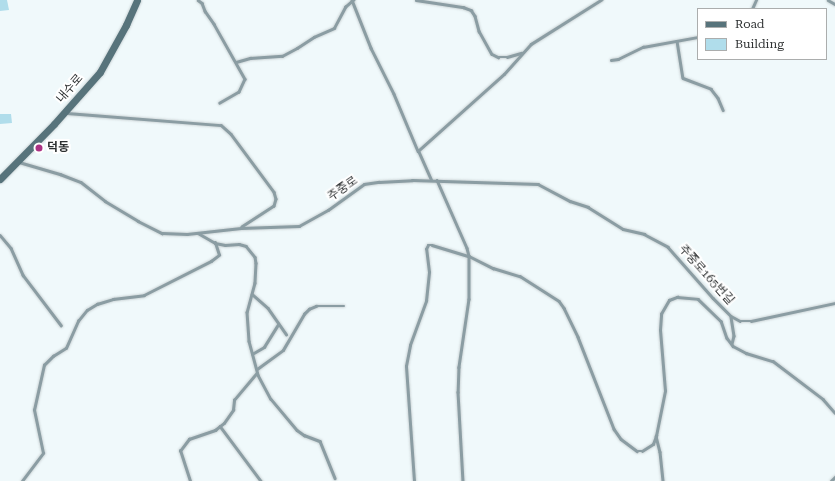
<!DOCTYPE html>
<html>
<head>
<meta charset="utf-8">
<style>
  body { margin:0 }
  #map { position:relative; width:835px; height:481px; overflow:hidden; background:#f0f9fb; font-family:"Roboto Serif","Noto Sans KR",serif }
  div>[style] { position:absolute }
  [style*='--x'] { left:calc(var(--x)*1px); top:calc(var(--y)*1px); width:calc(var(--w)*1px); rotate:calc(var(--a)*1deg) }
  .building>* { inset:0; background:#b0ddeb }
  .roads { filter:drop-shadow(0 0 1px #cdd5d7) drop-shadow(0 0 1px #cdd5d7) }
  .lane>* { height:2.5px; margin:-1.25px; padding:0 1.25px; transform-origin:1.25px; border-radius:1.25px; background:#8b9da3 }
  .secondary>* { height:7px; margin:-3.5px; padding:0 3.5px; transform-origin:3.5px; border-radius:3.5px; background:#57737b }
  .dots>* { width:11px; height:11px; translate:-50% -50%; box-sizing:border-box; border:2px solid #fff; border-radius:50% }
  span { translate:-50% -50%; white-space:nowrap; text-align:center; line-height:1.15; -webkit-text-stroke:4px #fff; paint-order:stroke }
  .street-label { font-size:12px; color:#2e3132 }
  .poi-label { font-size:12px; color:#2e3132; font-weight:700 }
  .left { translate:0 -50%; text-align:left }
  .legend { position:absolute; left:697px; top:8px; width:130px; height:52px; box-sizing:border-box; background:#fff; border:1px solid #abadad; margin:0; padding:5px 7px; list-style:none; font-size:12px; color:#2e3132 }
  .legend li { display:flex; align-items:center; gap:8px; height:20px }
  .legend b { width:20px; border:1px solid #abadad }
</style>
</head>
<body>
<div id="map">
  <div class="building">
    <div style="clip-path:polygon(0 0,7px 0,9px 10px,0 11px)"></div>
    <div style="clip-path:polygon(0 114px,11px 114px,12px 123px,0 124px)"></div>
  </div>
  <div class="roads">
    <div class="lane">
      <div style="--x:198;--y:0;--w:5;--a:37"></div>
      <div style="--x:202;--y:3;--w:9;--a:69"></div>
      <div style="--x:205;--y:11;--w:16;--a:55"></div>
      <div style="--x:214;--y:24;--w:63;--a:60.6"></div>
      <div style="--x:245;--y:79;--w:14;--a:115"></div>
      <div style="--x:239;--y:92;--w:22;--a:150"></div>
      <div style="--x:352;--y:0;--w:52;--a:68.4"></div>
      <div style="--x:371;--y:48;--w:51;--a:63.4"></div>
      <div style="--x:394;--y:94;--w:62;--a:67.2"></div>
      <div style="--x:416;--y:0;--w:48;--a:8.5"></div>
      <div style="--x:463;--y:7;--w:9;--a:21"></div>
      <div style="--x:471;--y:10;--w:7;--a:56"></div>
      <div style="--x:475;--y:16;--w:16;--a:75"></div>
      <div style="--x:479;--y:31;--w:26;--a:61"></div>
      <div style="--x:492;--y:54;--w:7;--a:27"></div>
      <div style="--x:498;--y:57;--w:9;--a:0"></div>
      <div style="--x:507;--y:57;--w:15;--a:-16"></div>
      <div style="--x:828;--y:0;--w:8;--a:30"></div>
      <div style="--x:752;--y:9;--w:10;--a:-66"></div>
      <div style="--x:677;--y:41;--w:37;--a:81"></div>
      <div style="--x:683;--y:78;--w:30;--a:21"></div>
      <div style="--x:711;--y:89;--w:11;--a:52"></div>
      <div style="--x:718;--y:98;--w:13;--a:67"></div>
      <div style="--x:611;--y:60;--w:7;--a:-8"></div>
      <div style="--x:618;--y:59;--w:28;--a:-26"></div>
      <div style="--x:643;--y:47;--w:56;--a:-10.3"></div>
      <div style="--x:236;--y:62;--w:15;--a:-16"></div>
      <div style="--x:250;--y:58;--w:32;--a:-4"></div>
      <div style="--x:282;--y:56;--w:17;--a:-28"></div>
      <div style="--x:297;--y:48;--w:20;--a:-33"></div>
      <div style="--x:314;--y:37;--w:22;--a:-24"></div>
      <div style="--x:334;--y:28;--w:24;--a:-62"></div>
      <div style="--x:345;--y:7;--w:11;--a:-41"></div>
      <div style="--x:67;--y:113;--w:154;--a:4.5"></div>
      <div style="--x:221;--y:125;--w:13;--a:42"></div>
      <div style="--x:231;--y:134;--w:72;--a:53.4"></div>
      <div style="--x:274;--y:192;--w:7;--a:74"></div>
      <div style="--x:276;--y:199;--w:7;--a:106"></div>
      <div style="--x:274;--y:206;--w:38;--a:147"></div>
      <div style="--x:19;--y:162;--w:43;--a:16.3"></div>
      <div style="--x:60;--y:174;--w:22;--a:21"></div>
      <div style="--x:81;--y:182;--w:31;--a:38"></div>
      <div style="--x:105;--y:201;--w:39;--a:31"></div>
      <div style="--x:138;--y:221;--w:27;--a:27"></div>
      <div style="--x:162;--y:233;--w:25;--a:2"></div>
      <div style="--x:187;--y:234;--w:54;--a:-6.3"></div>
      <div style="--x:241;--y:228;--w:58;--a:-2"></div>
      <div style="--x:299;--y:226;--w:33;--a:-29"></div>
      <div style="--x:328;--y:210;--w:44;--a:-35.8"></div>
      <div style="--x:364;--y:184;--w:15;--a:-8"></div>
      <div style="--x:379;--y:182;--w:33;--a:-3"></div>
      <div style="--x:412;--y:180;--w:126;--a:1.8"></div>
      <div style="--x:538;--y:184;--w:36;--a:28"></div>
      <div style="--x:570;--y:201;--w:19;--a:18"></div>
      <div style="--x:588;--y:207;--w:41;--a:32.2"></div>
      <div style="--x:623;--y:229;--w:22;--a:13"></div>
      <div style="--x:644;--y:234;--w:27;--a:28"></div>
      <div style="--x:668;--y:247;--w:68;--a:48.6"></div>
      <div style="--x:713;--y:298;--w:25;--a:45"></div>
      <div style="--x:731;--y:316;--w:10;--a:29"></div>
      <div style="--x:740;--y:321;--w:11;--a:0"></div>
      <div style="--x:751;--y:321;--w:86;--a:-12.1"></div>
      <div style="--x:431;--y:180;--w:32;--a:-114"></div>
      <div style="--x:418;--y:151;--w:115;--a:-41.8"></div>
      <div style="--x:504;--y:74;--w:40;--a:-48"></div>
      <div style="--x:531;--y:44;--w:83;--a:-32.2"></div>
      <div style="--x:437;--y:180;--w:74;--a:66.2"></div>
      <div style="--x:467;--y:248;--w:8;--a:76"></div>
      <div style="--x:469;--y:256;--w:43;--a:90"></div>
      <div style="--x:469;--y:299;--w:69;--a:98.4"></div>
      <div style="--x:459;--y:367;--w:25;--a:92"></div>
      <div style="--x:458;--y:392;--w:89;--a:86.8"></div>
      <div style="--x:198;--y:233;--w:20;--a:30"></div>
      <div style="--x:215;--y:243;--w:10;--a:11"></div>
      <div style="--x:225;--y:245;--w:14;--a:-4"></div>
      <div style="--x:239;--y:244;--w:7;--a:16"></div>
      <div style="--x:246;--y:246;--w:14;--a:51"></div>
      <div style="--x:255;--y:257;--w:6;--a:81"></div>
      <div style="--x:256;--y:263;--w:20;--a:93"></div>
      <div style="--x:255;--y:283;--w:30;--a:105"></div>
      <div style="--x:247;--y:312;--w:29;--a:86"></div>
      <div style="--x:249;--y:341;--w:35;--a:75"></div>
      <div style="--x:258;--y:375;--w:27;--a:62"></div>
      <div style="--x:271;--y:399;--w:40;--a:50"></div>
      <div style="--x:297;--y:430;--w:9;--a:36"></div>
      <div style="--x:304;--y:435;--w:17;--a:21"></div>
      <div style="--x:320;--y:441;--w:40;--a:68"></div>
      <div style="--x:0;--y:235;--w:17;--a:50"></div>
      <div style="--x:11;--y:248;--w:30;--a:66"></div>
      <div style="--x:23;--y:275;--w:63;--a:52.8"></div>
      <div style="--x:252;--y:294;--w:21;--a:41"></div>
      <div style="--x:268;--y:308;--w:32;--a:55"></div>
      <div style="--x:731;--y:317;--w:19;--a:81"></div>
      <div style="--x:734;--y:336;--w:8;--a:104"></div>
      <div style="--x:252;--y:354;--w:14;--a:-30"></div>
      <div style="--x:264;--y:347;--w:26;--a:-58"></div>
      <div style="--x:257;--y:369;--w:32;--a:-36"></div>
      <div style="--x:283;--y:350;--w:42;--a:-59.7"></div>
      <div style="--x:304;--y:314;--w:7;--a:-45"></div>
      <div style="--x:309;--y:309;--w:8;--a:-23"></div>
      <div style="--x:316;--y:306;--w:28;--a:0"></div>
      <div style="--x:220;--y:426;--w:69;--a:53.3"></div>
      <div style="--x:656;--y:436;--w:16;--a:76"></div>
      <div style="--x:660;--y:452;--w:29;--a:84"></div>
      <div style="--x:22;--y:481;--w:35;--a:-53"></div>
      <div style="--x:43;--y:453;--w:44;--a:-101.8"></div>
      <div style="--x:34;--y:410;--w:46;--a:-77.5"></div>
      <div style="--x:44;--y:365;--w:13;--a:-45"></div>
      <div style="--x:53;--y:356;--w:15;--a:-32"></div>
      <div style="--x:66;--y:348;--w:30;--a:-66"></div>
      <div style="--x:78;--y:321;--w:14;--a:-51"></div>
      <div style="--x:87;--y:310;--w:12;--a:-31"></div>
      <div style="--x:97;--y:304;--w:17;--a:-17"></div>
      <div style="--x:113;--y:299;--w:31;--a:-7"></div>
      <div style="--x:144;--y:295;--w:75;--a:-26.9"></div>
      <div style="--x:211;--y:261;--w:10;--a:-37"></div>
      <div style="--x:219;--y:255;--w:13;--a:-108"></div>
      <div style="--x:190;--y:481;--w:32;--a:-108"></div>
      <div style="--x:180;--y:451;--w:15;--a:-53"></div>
      <div style="--x:189;--y:439;--w:28;--a:-19"></div>
      <div style="--x:215;--y:430;--w:11;--a:-38"></div>
      <div style="--x:224;--y:423;--w:16;--a:-55"></div>
      <div style="--x:233;--y:410;--w:10;--a:-84"></div>
      <div style="--x:234;--y:400;--w:35;--a:-50"></div>
      <div style="--x:414;--y:481;--w:115;--a:-94"></div>
      <div style="--x:406;--y:366;--w:21;--a:-79"></div>
      <div style="--x:410;--y:345;--w:47;--a:-70"></div>
      <div style="--x:426;--y:301;--w:29;--a:-84"></div>
      <div style="--x:429;--y:272;--w:23;--a:-97"></div>
      <div style="--x:426;--y:249;--w:4;--a:-63"></div>
      <div style="--x:428;--y:245;--w:4;--a:0"></div>
      <div style="--x:432;--y:245;--w:39;--a:17"></div>
      <div style="--x:469;--y:256;--w:27;--a:27"></div>
      <div style="--x:493;--y:268;--w:28;--a:17"></div>
      <div style="--x:520;--y:276;--w:46;--a:32.7"></div>
      <div style="--x:559;--y:301;--w:9;--a:54"></div>
      <div style="--x:564;--y:308;--w:32;--a:64"></div>
      <div style="--x:578;--y:337;--w:99;--a:68.6"></div>
      <div style="--x:614;--y:429;--w:12;--a:55"></div>
      <div style="--x:621;--y:439;--w:20;--a:37"></div>
      <div style="--x:637;--y:451;--w:5;--a:0"></div>
      <div style="--x:642;--y:451;--w:13;--a:-32"></div>
      <div style="--x:653;--y:444;--w:9;--a:-69"></div>
      <div style="--x:656;--y:436;--w:46;--a:-78.7"></div>
      <div style="--x:665;--y:391;--w:61;--a:-94.7"></div>
      <div style="--x:660;--y:330;--w:16;--a:-86"></div>
      <div style="--x:661;--y:314;--w:16;--a:-60"></div>
      <div style="--x:669;--y:300;--w:9;--a:-21"></div>
      <div style="--x:677;--y:297;--w:21;--a:5"></div>
      <div style="--x:698;--y:299;--w:32;--a:44"></div>
      <div style="--x:721;--y:321;--w:18;--a:71"></div>
      <div style="--x:727;--y:338;--w:10;--a:53"></div>
      <div style="--x:733;--y:346;--w:15;--a:28"></div>
      <div style="--x:746;--y:353;--w:28;--a:17"></div>
      <div style="--x:773;--y:361;--w:63;--a:37.2"></div>
      <div style="--x:823;--y:399;--w:18;--a:49"></div>
      <div style="--x:831;--y:481;--w:6;--a:-45"></div>
    </div>
    <div class="secondary">
      <div style="--x:0;--y:179;--w:77;--a:-45.5"></div>
      <div style="--x:54;--y:124;--w:69;--a:-48.5"></div>
      <div style="--x:100;--y:72;--w:54;--a:-61"></div>
      <div style="--x:126;--y:25;--w:27;--a:-66"></div>
    </div>
  </div>
  <div class="dots">
    <div style="left:39px;top:148px;background:#ab3184"></div>
  </div>
  <div class="street-label">
    <span style="left:70px;top:89px;rotate:-49deg">내수로</span>
    <span style="left:343px;top:189px;rotate:-35deg">주중로</span>
    <span style="left:706px;top:275px;rotate:48deg">주중로165번길</span>
  </div>
  <div class="poi-label">
    <span class="left" style="left:47px;top:148px">덕동</span>
  </div>
  <ul class="legend">
  <li><b style="height:5px;background:#57737b"></b>Road</li>
  <li><b style="height:11px;background:#b0ddeb"></b>Building</li>
  </ul>
</div>
</body>
</html>
